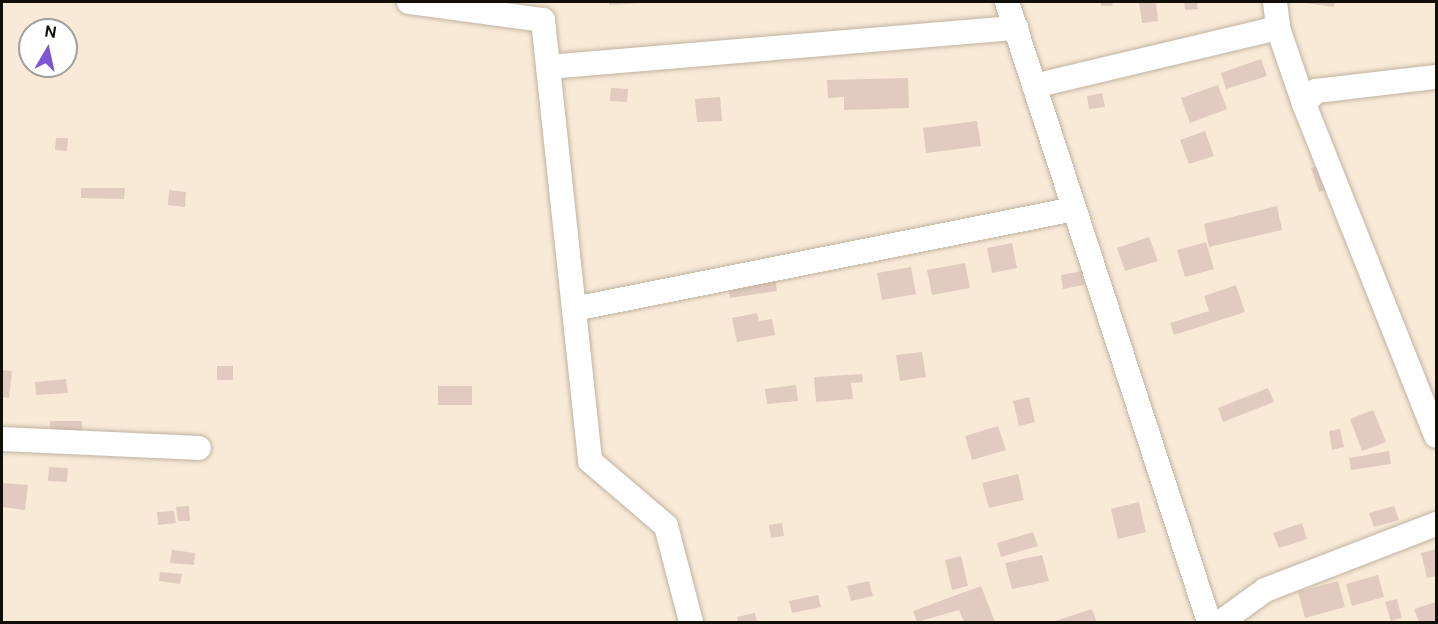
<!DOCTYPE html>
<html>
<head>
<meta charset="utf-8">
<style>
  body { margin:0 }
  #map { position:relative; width:1438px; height:624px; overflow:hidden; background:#f8ead7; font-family:"DM Sans",sans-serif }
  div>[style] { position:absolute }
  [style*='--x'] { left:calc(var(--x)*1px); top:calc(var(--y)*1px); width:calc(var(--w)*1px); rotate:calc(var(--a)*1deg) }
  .building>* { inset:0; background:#e1cbc0 }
  .roads { filter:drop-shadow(0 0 2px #c0b2a0) drop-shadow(0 0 2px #c0b2a0) }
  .minor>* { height:24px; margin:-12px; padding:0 12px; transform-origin:12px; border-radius:12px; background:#fff }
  span { translate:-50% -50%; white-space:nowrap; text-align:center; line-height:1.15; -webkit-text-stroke:5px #fff; paint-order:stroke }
  .frame { position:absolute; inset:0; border:3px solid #120e08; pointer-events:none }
  .north { position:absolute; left:18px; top:18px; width:60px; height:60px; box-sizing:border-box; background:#fff; border:2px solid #a09f9c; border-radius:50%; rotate:9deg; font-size:16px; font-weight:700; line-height:24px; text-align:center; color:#120e08 }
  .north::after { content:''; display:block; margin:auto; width:21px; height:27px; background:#7c57d0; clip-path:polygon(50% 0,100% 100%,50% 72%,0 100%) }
</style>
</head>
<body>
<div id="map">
  <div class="building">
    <div style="clip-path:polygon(609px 2px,641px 2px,641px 3px,609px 5px)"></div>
    <div style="clip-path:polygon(1101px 2px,1113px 2px,1112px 6px,1101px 6px)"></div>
    <div style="clip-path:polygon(1139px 2px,1156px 2px,1158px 21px,1142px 23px)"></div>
    <div style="clip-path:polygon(1184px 2px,1197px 2px,1198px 9px,1185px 10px)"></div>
    <div style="clip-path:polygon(1298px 2px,1335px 2px,1334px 7px)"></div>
    <div style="clip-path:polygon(1261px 59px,1267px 76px,1226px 89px,1221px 73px)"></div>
    <div style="clip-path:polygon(908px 78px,909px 108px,844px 110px,844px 97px,828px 98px,827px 80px)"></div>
    <div style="clip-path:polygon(1218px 85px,1227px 109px,1190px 123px,1181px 98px)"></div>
    <div style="clip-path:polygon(611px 88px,628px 89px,627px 102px,610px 101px)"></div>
    <div style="clip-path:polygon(1102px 93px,1105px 107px,1089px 109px,1087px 96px)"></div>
    <div style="clip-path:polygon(720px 97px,722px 121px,697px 122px,695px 99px)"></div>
    <div style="clip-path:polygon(977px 121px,981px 146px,926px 153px,923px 128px)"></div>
    <div style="clip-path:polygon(1205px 131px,1214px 156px,1189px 164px,1180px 140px)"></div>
    <div style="clip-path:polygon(56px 138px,68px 138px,67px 151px,55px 150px)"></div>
    <div style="clip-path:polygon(1326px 164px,1334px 188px,1319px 192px,1311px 168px)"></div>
    <div style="clip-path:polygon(81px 188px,125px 188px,124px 199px,81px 198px)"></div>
    <div style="clip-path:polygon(169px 190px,186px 192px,185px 207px,168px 205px)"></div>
    <div style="clip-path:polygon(1277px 206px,1282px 230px,1209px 247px,1204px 224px)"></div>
    <div style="clip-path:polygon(1149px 237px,1158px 261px,1125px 271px,1117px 248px)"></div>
    <div style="clip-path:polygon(1206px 242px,1214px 269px,1185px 277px,1177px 250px)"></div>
    <div style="clip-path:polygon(1012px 243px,1017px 268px,992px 273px,987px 248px)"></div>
    <div style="clip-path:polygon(965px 263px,970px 288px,932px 295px,927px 270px)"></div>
    <div style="clip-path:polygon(911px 267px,916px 294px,882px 300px,877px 273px)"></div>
    <div style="clip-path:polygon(1082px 271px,1084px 285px,1063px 289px,1061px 275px)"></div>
    <div style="clip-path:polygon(775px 278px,777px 291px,730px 298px,728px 285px)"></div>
    <div style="clip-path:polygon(1236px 285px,1245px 312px,1174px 335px,1170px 323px,1209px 311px,1204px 296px)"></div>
    <div style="clip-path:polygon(757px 313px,759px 321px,772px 319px,775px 335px,737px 342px,732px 318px)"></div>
    <div style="clip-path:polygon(922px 352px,926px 377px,900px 381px,896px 355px)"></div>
    <div style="clip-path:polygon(217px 366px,233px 366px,233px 380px,217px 380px)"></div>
    <div style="clip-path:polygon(2px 370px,12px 371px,9px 398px,2px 397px)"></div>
    <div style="clip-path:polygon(862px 374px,863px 382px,851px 383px,853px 399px,816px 402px,814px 377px)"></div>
    <div style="clip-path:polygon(66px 379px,68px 393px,36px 395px,35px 382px)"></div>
    <div style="clip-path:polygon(796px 385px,798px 401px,767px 404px,765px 389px)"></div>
    <div style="clip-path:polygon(438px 386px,472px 386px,472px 405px,438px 405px)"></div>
    <div style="clip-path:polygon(1268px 388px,1274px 402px,1223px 422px,1218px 408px)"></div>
    <div style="clip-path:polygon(1029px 397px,1035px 422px,1019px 426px,1013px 401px)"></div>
    <div style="clip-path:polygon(1373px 410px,1386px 442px,1362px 451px,1350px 419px)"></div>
    <div style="clip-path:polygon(50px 421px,82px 421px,82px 435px,50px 435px)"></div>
    <div style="clip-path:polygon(998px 426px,1006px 450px,972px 460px,965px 436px)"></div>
    <div style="clip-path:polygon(1340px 429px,1344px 447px,1332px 450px,1329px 431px)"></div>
    <div style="clip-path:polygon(1389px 451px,1391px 464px,1351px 470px,1349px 458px)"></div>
    <div style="clip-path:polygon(49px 467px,68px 468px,67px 482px,48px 481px)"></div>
    <div style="clip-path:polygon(1018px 474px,1024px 500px,989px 508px,982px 483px)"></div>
    <div style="clip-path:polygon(2px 483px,28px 485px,25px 510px,2px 507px)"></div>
    <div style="clip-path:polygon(1139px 502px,1146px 532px,1118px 539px,1111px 509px)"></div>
    <div style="clip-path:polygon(189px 506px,190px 521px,178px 521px,176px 507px)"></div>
    <div style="clip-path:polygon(1394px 506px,1399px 520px,1374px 527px,1369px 513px)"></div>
    <div style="clip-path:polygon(174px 511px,176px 523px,158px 525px,157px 512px)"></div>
    <div style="clip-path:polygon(782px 523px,784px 536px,771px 538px,769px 525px)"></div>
    <div style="clip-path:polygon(1302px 523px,1307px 539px,1279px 548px,1273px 533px)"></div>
    <div style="clip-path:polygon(1033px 532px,1038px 546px,1001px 557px,997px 543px)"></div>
    <div style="clip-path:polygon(1436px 549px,1436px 576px,1427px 578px,1421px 553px)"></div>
    <div style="clip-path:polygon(172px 550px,195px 553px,194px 565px,170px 563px)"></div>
    <div style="clip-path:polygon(1042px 555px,1049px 581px,1012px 589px,1005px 563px)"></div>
    <div style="clip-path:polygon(961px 556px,968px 586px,952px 590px,945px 560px)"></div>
    <div style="clip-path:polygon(160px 572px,182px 574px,180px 584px,159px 581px)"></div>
    <div style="clip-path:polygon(1378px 575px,1384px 597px,1352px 606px,1346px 584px)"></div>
    <div style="clip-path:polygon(869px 581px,873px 596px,851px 601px,847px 586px)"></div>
    <div style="clip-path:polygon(1338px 581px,1345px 607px,1305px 618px,1298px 592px)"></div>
    <div style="clip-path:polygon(981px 586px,995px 622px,964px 622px,959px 610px,917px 622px,913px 611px)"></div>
    <div style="clip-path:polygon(818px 595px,821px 607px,792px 613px,789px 601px)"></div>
    <div style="clip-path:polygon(1397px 599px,1402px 618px,1391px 621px,1385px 602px)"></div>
    <div style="clip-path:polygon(1436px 602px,1436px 622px,1419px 622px,1414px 609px)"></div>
    <div style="clip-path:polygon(1092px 609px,1097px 622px,1052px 622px)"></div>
    <div style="clip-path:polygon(755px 613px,757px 622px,738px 622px,737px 617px)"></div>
  </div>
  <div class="roads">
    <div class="minor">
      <div style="--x:409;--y:2;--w:135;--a:7.7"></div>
      <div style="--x:543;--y:20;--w:443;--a:83.9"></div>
      <div style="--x:590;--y:461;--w:100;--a:40.5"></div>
      <div style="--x:666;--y:526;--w:99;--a:75.4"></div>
      <div style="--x:1007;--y:2;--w:652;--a:71.95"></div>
      <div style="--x:1275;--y:2;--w:26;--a:83"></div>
      <div style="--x:1278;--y:28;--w:80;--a:71.1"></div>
      <div style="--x:1304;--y:104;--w:357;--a:68.3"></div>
      <div style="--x:548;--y:67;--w:470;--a:-4.8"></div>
      <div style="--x:1034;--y:86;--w:251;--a:-13.4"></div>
      <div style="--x:1304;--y:104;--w:18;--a:-47"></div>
      <div style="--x:1316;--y:91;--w:121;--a:-6.7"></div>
      <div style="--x:574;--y:309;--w:510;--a:-11.31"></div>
      <div style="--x:2;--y:439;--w:197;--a:2.6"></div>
      <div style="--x:1221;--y:622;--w:54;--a:-36"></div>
      <div style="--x:1265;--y:590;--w:183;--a:-21.1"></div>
    </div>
  </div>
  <div class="frame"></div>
  <div class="north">N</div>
</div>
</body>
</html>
